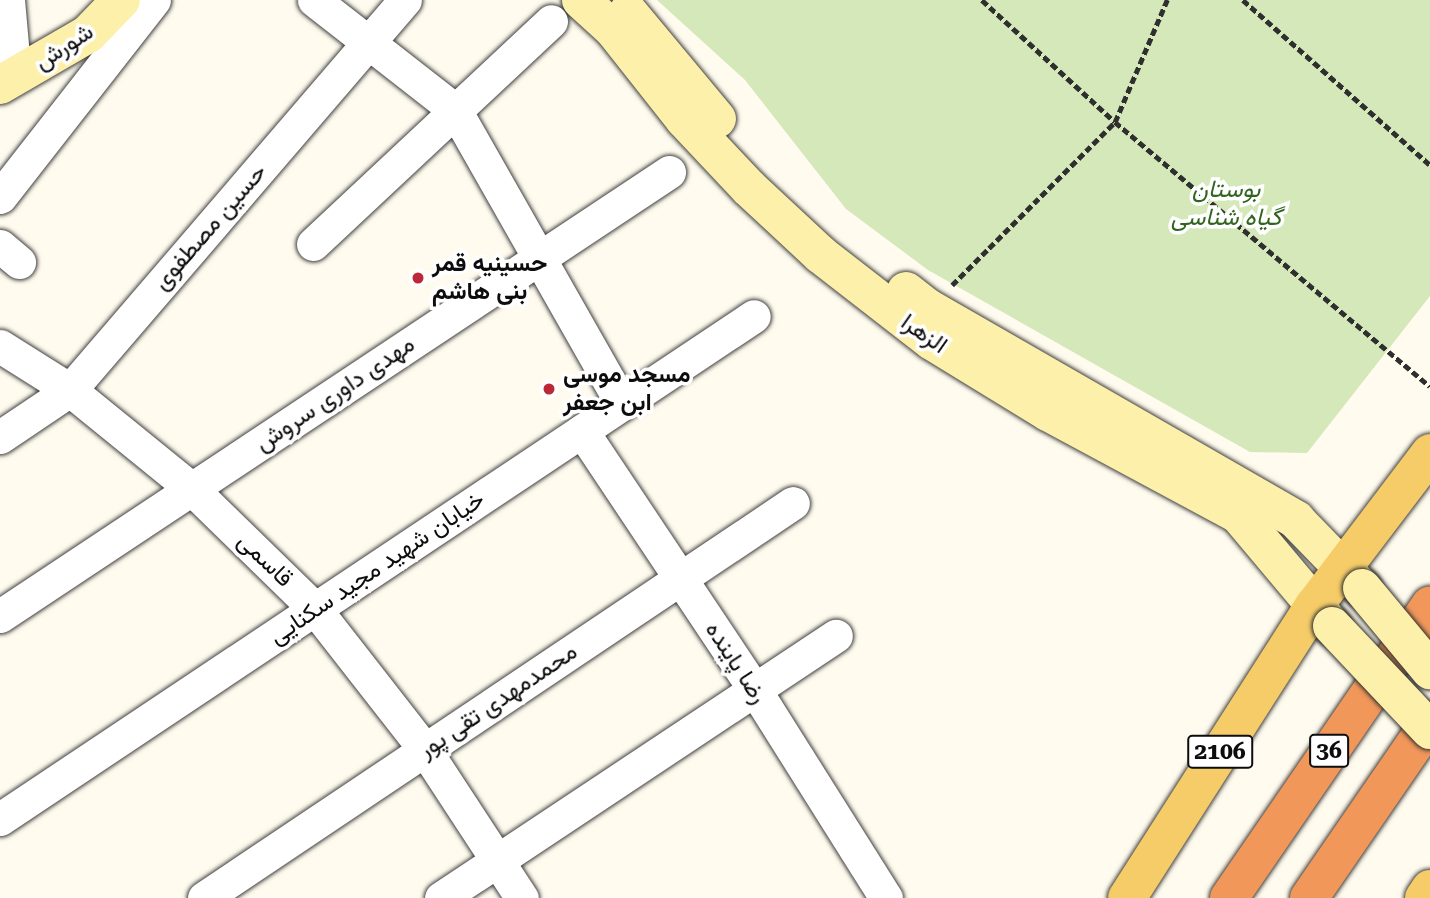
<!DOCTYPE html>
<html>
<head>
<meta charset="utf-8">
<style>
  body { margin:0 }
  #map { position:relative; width:1430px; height:898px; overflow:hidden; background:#fffbee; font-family:"Roboto Serif",Vazirmatn,serif }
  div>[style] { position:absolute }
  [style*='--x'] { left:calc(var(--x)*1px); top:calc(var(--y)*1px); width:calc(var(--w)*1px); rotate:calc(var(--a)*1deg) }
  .green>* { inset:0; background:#d4e8b9 }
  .path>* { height:4.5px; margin-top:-2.25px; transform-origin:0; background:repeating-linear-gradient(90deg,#2f2f2f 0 7px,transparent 0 10.5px) }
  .roads { filter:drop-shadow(0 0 2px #404040) drop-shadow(0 0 2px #404040) }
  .street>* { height:33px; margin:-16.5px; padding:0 16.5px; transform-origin:16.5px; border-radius:16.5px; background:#fff }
  .secondary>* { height:38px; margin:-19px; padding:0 19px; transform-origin:19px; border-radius:19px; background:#fdf0ab }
  .primary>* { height:38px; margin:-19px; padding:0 19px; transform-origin:19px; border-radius:19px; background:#f5cc68 }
  .highway>* { height:38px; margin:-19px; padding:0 19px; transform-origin:19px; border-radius:19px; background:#f1975a }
  .bridges { filter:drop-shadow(0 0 2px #2f2f2f) drop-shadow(0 0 2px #2f2f2f) }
  .secondary-bridge>* { height:38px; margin:-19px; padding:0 19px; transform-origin:19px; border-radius:19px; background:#fdf0ab }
  .dots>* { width:19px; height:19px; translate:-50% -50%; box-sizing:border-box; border:4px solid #fff; border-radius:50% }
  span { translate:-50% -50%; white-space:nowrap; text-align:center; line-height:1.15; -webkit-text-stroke:7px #fff; paint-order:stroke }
  .shield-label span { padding:2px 5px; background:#fff; border:2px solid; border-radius:5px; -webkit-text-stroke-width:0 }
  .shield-label { font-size:23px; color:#0d0d0d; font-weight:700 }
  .street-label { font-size:24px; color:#0d0d0d }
  .park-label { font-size:24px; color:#31641f; font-style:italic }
  .poi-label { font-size:24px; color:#0d0d0d; font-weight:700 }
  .left { translate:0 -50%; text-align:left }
</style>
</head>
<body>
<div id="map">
  <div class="green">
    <div style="clip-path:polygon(657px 0,1430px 0,1430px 296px,1307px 453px,1250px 452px,928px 270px,846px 209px,745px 80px)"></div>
  </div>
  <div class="path">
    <div style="--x:982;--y:0;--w:180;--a:42.5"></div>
    <div style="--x:1115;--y:122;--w:411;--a:40"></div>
    <div style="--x:1243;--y:0;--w:249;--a:41.4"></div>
    <div style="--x:952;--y:285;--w:231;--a:-45"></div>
    <div style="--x:1115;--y:122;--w:133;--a:-66.9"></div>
  </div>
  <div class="roads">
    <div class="street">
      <div style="--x:8;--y:0;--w:78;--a:84.9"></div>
      <div style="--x:314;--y:0;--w:179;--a:38"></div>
      <div style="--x:455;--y:110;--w:338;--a:60.4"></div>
      <div style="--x:0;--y:197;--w:250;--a:-52"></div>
      <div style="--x:313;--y:244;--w:326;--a:-43.1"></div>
      <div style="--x:0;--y:246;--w:25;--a:40"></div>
      <div style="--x:0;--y:346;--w:83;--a:32.2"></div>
      <div style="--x:70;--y:390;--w:157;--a:39.1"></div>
      <div style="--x:192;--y:489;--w:172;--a:44.3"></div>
      <div style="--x:315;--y:609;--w:179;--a:52"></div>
      <div style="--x:425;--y:750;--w:177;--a:56.8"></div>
      <div style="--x:582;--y:431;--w:311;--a:56.3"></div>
      <div style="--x:755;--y:690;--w:246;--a:57.8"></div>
      <div style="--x:0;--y:437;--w:84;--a:-33.9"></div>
      <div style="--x:70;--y:390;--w:514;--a:-49.34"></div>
      <div style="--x:0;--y:616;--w:803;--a:-33.57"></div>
      <div style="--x:0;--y:819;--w:906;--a:-33.71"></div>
      <div style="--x:204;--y:898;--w:709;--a:-33.85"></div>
      <div style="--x:441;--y:898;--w:474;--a:-33.6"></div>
    </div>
    <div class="secondary">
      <div style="--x:581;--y:0;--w:43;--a:42.2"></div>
      <div style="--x:613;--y:29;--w:115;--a:51.7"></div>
      <div style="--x:684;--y:119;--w:95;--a:46.7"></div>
      <div style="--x:749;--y:188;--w:98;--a:42.9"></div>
      <div style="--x:821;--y:255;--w:140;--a:37.8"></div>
      <div style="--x:932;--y:341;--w:136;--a:31.5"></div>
      <div style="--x:1048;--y:412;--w:217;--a:28.3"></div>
      <div style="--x:1239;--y:515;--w:145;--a:50"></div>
      <div style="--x:628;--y:12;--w:139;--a:50.2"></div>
      <div style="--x:0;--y:85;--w:102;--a:-30.1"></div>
      <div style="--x:88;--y:34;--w:47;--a:-45.9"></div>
      <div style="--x:906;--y:291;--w:28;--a:38"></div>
      <div style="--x:928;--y:308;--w:425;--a:29.9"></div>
      <div style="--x:1296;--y:520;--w:95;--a:45.9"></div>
    </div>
    <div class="primary">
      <div style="--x:1127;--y:898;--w:347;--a:-57.4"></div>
      <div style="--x:1314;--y:606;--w:192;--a:-52.8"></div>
      <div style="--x:1424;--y:898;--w:11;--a:-56"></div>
    </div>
    <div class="highway">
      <div style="--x:1229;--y:898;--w:355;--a:-55.5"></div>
      <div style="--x:1309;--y:898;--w:214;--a:-55.5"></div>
    </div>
  </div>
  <div class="bridges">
    <div class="secondary-bridge">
      <div style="--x:1362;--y:588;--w:107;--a:50.3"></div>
      <div style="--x:1332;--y:626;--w:143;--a:46.7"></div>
    </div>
  </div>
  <div class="dots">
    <div style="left:418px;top:278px;background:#bb2837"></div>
    <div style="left:549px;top:389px;background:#bb2837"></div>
  </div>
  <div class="shield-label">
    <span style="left:1329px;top:751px">36</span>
    <span style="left:1220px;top:752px">2106</span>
  </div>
  <div class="street-label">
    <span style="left:64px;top:47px;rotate:-33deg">شورش</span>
    <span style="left:210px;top:227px;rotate:-49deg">حسین مصطفوی</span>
    <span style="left:924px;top:334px;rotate:35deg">الزهرا</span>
    <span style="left:335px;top:394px;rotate:-34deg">مهدی داوری سروش</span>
    <span style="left:265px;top:560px;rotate:44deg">قاسمی</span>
    <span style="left:377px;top:568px;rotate:-34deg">خیابان شهید مجید سکنایی</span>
    <span style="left:736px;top:663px;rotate:57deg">رضا پاینده</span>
    <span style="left:498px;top:701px;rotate:-34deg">محمدمهدی تقی پور</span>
  </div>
  <div class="park-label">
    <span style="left:1226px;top:204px">بوستان<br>گیاه شناسی</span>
  </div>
  <div class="poi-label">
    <span class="left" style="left:432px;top:278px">حسینیه قمر<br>بنی هاشم</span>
    <span class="left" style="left:563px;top:389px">مسجد موسی<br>ابن جعفر</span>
  </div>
</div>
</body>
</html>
